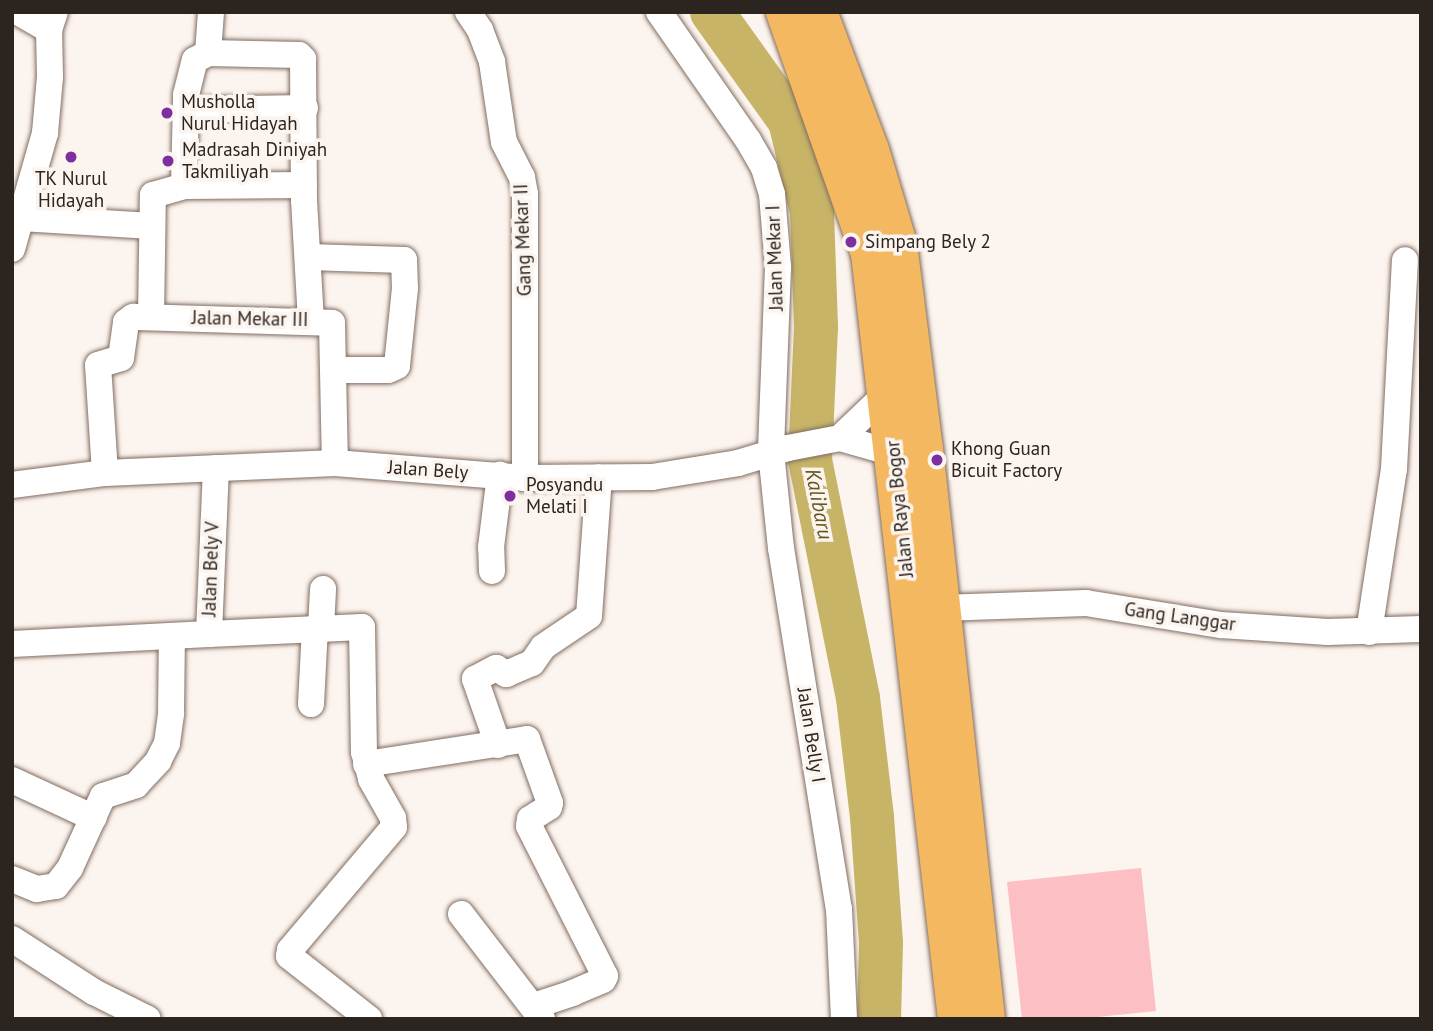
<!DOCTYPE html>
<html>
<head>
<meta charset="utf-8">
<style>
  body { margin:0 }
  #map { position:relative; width:1433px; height:1031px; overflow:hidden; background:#fcf4ee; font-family:"PT Sans",sans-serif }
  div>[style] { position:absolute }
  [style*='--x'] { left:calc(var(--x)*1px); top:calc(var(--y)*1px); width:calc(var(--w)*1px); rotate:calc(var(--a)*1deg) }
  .green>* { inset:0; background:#fcbfc3 }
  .river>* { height:44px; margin:-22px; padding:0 22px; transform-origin:22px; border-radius:22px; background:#c7b467 }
  .roads { filter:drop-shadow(0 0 2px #806d61) drop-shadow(0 0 2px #806d61) }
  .minor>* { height:26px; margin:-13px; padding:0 13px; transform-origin:13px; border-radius:13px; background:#fff }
  .highway>* { height:38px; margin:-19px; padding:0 19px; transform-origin:19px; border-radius:19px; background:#f3b860 }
  .dots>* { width:19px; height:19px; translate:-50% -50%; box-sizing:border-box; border:4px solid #fcf4ee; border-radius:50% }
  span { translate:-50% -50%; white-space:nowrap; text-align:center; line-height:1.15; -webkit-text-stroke:7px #fcf4ee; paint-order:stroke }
  .poi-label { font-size:19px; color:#2c241f }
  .left { translate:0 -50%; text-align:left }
  .street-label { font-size:19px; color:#2c241f }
  .water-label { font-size:21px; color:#64571d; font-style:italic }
  .frame { position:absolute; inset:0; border:14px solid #2c241f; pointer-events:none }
</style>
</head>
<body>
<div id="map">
  <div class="green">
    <div style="clip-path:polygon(1141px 868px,1156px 1011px,1078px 1019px,1022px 1019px,1007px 882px)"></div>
  </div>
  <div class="river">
    <div style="--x:712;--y:12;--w:134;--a:54.4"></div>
    <div style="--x:790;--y:121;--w:94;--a:76.4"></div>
    <div style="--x:812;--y:212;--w:115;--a:88"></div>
    <div style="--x:816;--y:327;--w:133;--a:92.6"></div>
    <div style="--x:810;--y:460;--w:243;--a:78.6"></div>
    <div style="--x:858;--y:698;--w:120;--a:83.3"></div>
    <div style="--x:872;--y:817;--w:127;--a:85.9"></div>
    <div style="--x:881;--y:944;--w:75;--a:91.5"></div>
  </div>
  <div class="roads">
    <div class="minor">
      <div style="--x:18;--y:12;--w:36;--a:30"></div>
      <div style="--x:468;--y:12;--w:22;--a:56"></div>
      <div style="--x:480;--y:30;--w:34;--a:69"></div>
      <div style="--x:492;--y:62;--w:81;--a:81.5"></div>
      <div style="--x:504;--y:142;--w:39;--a:63"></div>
      <div style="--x:522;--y:177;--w:17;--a:80"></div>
      <div style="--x:525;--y:194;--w:284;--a:90"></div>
      <div style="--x:659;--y:12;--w:156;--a:55.2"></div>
      <div style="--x:748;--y:140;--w:32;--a:60"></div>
      <div style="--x:764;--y:168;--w:27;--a:73"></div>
      <div style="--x:772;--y:194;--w:73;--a:85.3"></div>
      <div style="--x:778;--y:267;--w:185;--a:92.2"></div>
      <div style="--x:771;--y:452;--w:97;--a:84.1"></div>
      <div style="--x:781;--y:548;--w:366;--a:80.9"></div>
      <div style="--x:839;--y:909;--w:110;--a:87.4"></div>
      <div style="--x:208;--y:53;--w:91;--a:1.3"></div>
      <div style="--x:299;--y:55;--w:6;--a:45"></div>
      <div style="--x:303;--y:59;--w:141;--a:89.6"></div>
      <div style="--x:304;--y:200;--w:121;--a:86.7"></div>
      <div style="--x:185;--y:110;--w:120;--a:-1"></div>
      <div style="--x:184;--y:186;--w:120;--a:-0.5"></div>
      <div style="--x:21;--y:218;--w:131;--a:3.5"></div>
      <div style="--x:12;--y:249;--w:121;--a:-74.1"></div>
      <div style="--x:45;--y:133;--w:56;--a:-84.9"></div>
      <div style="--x:50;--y:77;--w:47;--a:-91.2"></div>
      <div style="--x:49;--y:30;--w:19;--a:-72"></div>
      <div style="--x:308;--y:257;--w:96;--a:1.8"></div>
      <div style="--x:404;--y:260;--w:28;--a:88"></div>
      <div style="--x:405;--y:288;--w:78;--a:95.9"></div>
      <div style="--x:397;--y:366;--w:10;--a:156"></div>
      <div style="--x:388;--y:370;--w:53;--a:180"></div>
      <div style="--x:151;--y:317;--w:122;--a:-89.1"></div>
      <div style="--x:153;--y:195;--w:32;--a:-16"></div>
      <div style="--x:184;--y:186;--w:91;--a:-88.7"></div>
      <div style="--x:186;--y:95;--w:36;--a:-76"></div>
      <div style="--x:195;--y:60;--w:15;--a:-28"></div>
      <div style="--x:208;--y:53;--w:41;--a:-85.8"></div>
      <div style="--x:840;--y:438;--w:66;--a:-43.8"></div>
      <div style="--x:888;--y:392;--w:8;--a:-7"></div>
      <div style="--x:105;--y:473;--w:108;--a:-93.7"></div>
      <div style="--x:98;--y:365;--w:24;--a:-17"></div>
      <div style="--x:121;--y:358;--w:36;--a:-82"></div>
      <div style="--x:126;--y:322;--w:9;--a:-36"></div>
      <div style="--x:133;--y:317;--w:199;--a:1.7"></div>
      <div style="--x:332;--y:323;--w:140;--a:88.8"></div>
      <div style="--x:12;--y:485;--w:94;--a:-7.4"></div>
      <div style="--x:105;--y:473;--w:230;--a:-2.5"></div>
      <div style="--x:335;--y:463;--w:191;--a:4.5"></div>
      <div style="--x:525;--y:478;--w:127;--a:-0.5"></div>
      <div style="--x:652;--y:477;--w:87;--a:-9.2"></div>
      <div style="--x:738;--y:463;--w:52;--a:-16.7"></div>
      <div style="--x:788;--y:448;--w:53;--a:-10.9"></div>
      <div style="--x:840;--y:438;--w:55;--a:15.8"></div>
      <div style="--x:893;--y:453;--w:13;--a:-9"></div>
      <div style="--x:492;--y:571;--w:24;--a:-92"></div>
      <div style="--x:491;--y:547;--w:73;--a:-82.9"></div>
      <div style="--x:940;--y:608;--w:146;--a:-2"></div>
      <div style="--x:1086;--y:603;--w:137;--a:9.3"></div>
      <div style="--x:1221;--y:625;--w:107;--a:3.7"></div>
      <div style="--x:1328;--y:632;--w:93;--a:-1.8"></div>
      <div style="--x:321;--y:628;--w:39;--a:-87"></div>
      <div style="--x:1369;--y:632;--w:165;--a:-81.3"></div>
      <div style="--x:1394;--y:469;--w:209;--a:-87"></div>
      <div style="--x:209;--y:634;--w:153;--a:-2.6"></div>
      <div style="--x:362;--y:627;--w:125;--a:89.1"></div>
      <div style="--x:364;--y:752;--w:28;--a:75"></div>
      <div style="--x:371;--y:779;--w:45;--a:60.6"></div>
      <div style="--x:393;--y:818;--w:9;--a:84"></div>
      <div style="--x:394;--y:827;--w:161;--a:130.2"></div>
      <div style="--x:290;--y:950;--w:6;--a:99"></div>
      <div style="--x:289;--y:956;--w:102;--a:38.2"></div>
      <div style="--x:12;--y:644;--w:197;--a:-2.9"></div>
      <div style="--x:209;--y:634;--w:166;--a:-87.6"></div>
      <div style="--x:311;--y:704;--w:76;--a:-87"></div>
      <div style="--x:498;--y:745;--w:70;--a:-109.2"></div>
      <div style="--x:475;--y:679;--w:24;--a:-28"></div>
      <div style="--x:496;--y:668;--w:12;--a:31"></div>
      <div style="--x:506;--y:674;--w:28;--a:-23"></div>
      <div style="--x:532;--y:663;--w:19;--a:-55"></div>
      <div style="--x:543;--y:647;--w:55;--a:-34"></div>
      <div style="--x:589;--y:616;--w:139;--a:-85.9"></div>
      <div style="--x:366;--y:764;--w:163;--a:-8.8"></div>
      <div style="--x:527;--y:739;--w:68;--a:70.2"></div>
      <div style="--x:550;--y:803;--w:4;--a:104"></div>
      <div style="--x:549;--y:807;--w:22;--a:148"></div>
      <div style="--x:530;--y:819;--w:7;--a:98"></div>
      <div style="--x:529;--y:826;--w:168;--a:63.1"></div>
      <div style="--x:605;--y:976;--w:4;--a:117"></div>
      <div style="--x:603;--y:980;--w:33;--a:157"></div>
      <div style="--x:573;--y:993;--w:41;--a:161.6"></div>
      <div style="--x:12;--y:780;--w:90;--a:24.9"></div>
      <div style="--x:12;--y:879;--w:27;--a:22"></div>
      <div style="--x:37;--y:889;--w:19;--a:-9"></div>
      <div style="--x:56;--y:886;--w:23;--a:-52"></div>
      <div style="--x:70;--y:868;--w:79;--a:-65.4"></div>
      <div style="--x:103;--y:796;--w:35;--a:-18"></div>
      <div style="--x:136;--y:785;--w:33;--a:-47"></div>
      <div style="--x:158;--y:761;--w:20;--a:-63"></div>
      <div style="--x:167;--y:743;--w:30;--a:-82"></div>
      <div style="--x:171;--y:713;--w:77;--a:-89.3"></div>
      <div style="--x:461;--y:914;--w:133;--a:52.4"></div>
      <div style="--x:12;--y:939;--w:98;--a:32.9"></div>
      <div style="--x:94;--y:992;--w:60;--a:26.6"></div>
    </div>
    <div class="highway">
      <div style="--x:785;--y:12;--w:256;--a:70.6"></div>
      <div style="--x:870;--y:253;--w:771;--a:83.52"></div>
      <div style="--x:818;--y:12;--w:147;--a:69.4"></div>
      <div style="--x:870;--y:150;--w:98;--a:73.4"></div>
      <div style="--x:898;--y:244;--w:207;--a:82.8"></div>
      <div style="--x:924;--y:449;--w:573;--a:83.79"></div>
    </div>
  </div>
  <div class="dots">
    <div style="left:167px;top:113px;background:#7d2fa0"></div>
    <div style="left:71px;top:157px;background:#7d2fa0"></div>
    <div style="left:168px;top:161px;background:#7d2fa0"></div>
    <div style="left:851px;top:242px;background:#7d2fa0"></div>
    <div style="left:937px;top:460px;background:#7d2fa0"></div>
    <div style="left:510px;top:496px;background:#7d2fa0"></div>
  </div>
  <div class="poi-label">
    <span class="left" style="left:181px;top:113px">Musholla<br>Nurul Hidayah</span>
    <span class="left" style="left:182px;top:161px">Madrasah Diniyah<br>Takmiliyah</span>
    <span style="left:71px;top:190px">TK Nurul<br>Hidayah</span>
    <span class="left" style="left:865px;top:242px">Simpang Bely 2</span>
    <span class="left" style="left:951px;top:460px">Khong Guan<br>Bicuit Factory</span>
    <span class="left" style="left:526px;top:496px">Posyandu<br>Melati I</span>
  </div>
  <div class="street-label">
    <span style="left:523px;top:240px;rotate:-92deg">Gang Mekar II</span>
    <span style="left:775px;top:258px;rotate:-92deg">Jalan Mekar I</span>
    <span style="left:250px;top:319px;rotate:1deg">Jalan Mekar III</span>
    <span style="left:428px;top:470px;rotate:4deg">Jalan Bely</span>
    <span style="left:900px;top:509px;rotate:-96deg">Jalan Raya Bogor</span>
    <span style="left:211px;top:569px;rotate:-88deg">Jalan Bely V</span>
    <span style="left:1180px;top:617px;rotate:8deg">Gang Langgar</span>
    <span style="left:811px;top:735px;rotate:81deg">Jalan Belly I</span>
  </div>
  <div class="water-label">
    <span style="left:819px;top:504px;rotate:79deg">Kalibaru</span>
  </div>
  <div class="frame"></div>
</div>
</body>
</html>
